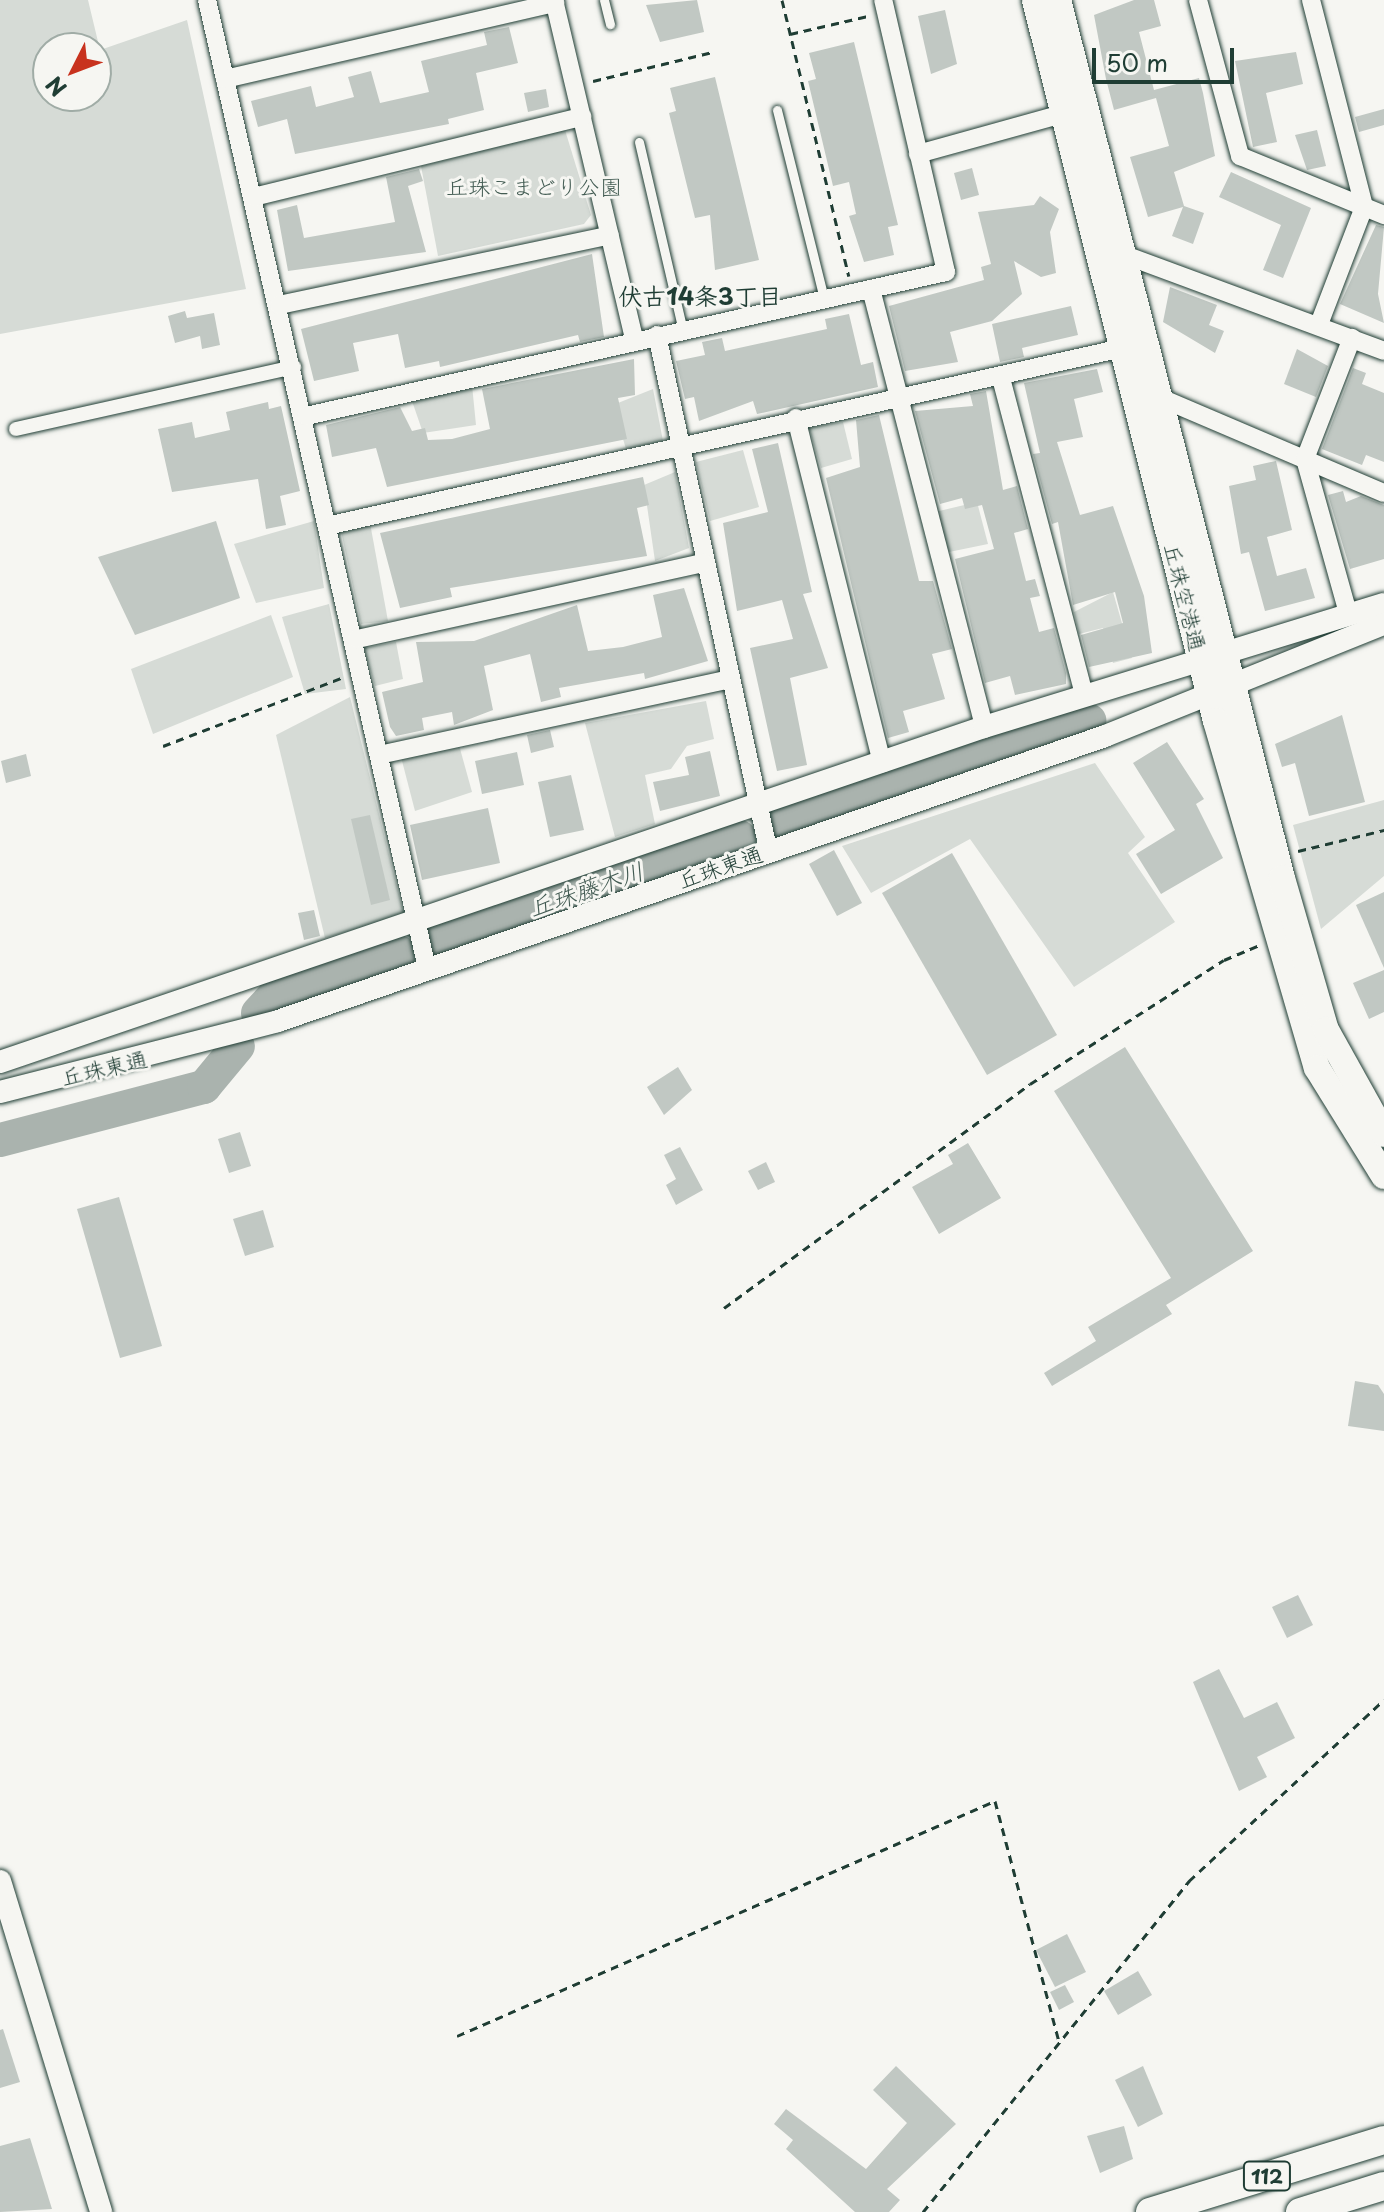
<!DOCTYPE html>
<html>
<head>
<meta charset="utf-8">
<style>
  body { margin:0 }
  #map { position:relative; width:1384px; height:2212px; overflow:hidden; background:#f6f6f2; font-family:"Playpen Sans","Klee One",sans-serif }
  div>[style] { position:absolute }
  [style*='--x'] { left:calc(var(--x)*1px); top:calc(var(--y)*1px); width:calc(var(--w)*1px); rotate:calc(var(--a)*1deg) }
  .green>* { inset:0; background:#d6dbd6 }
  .river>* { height:34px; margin:-17px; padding:0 17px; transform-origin:17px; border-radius:17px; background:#aab3ae }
  .building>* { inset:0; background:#c1c8c3 }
  .path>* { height:3px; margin-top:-1.5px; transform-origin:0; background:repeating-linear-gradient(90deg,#1f3d34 0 8px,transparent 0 14px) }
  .roads { filter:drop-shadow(0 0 2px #1f3d34) drop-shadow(0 0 2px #1f3d34) }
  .service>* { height:9px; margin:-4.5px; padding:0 4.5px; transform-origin:4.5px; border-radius:4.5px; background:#f6f6f2 }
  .pedestrian>* { height:14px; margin:-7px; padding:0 7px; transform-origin:7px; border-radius:7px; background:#f6f6f2 }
  .minor>* { height:18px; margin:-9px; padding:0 9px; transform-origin:9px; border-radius:9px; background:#f6f6f2 }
  .tertiary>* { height:22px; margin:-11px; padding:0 11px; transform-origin:11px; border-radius:11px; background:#f6f6f2 }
  .secondary>* { height:26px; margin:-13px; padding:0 13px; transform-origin:13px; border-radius:13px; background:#f6f6f2 }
  .primary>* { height:28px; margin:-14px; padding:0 14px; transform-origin:14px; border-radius:14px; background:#f6f6f2 }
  span { translate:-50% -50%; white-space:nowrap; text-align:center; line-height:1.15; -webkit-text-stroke:6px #f6f6f2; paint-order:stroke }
  .shield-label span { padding:2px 6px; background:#f6f6f2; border:2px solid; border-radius:6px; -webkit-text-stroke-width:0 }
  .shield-label { font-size:20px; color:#1f3d34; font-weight:700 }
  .park-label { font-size:22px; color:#445d54 }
  .street-label { font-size:22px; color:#1f3d34 }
  .neighbourhood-label { font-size:24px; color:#1f3d34; font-weight:700 }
  .water-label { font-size:24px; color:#425a52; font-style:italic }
  .north { position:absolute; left:32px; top:32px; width:80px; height:80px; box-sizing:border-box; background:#f6f6f2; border:2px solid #a0aca6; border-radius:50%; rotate:228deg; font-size:22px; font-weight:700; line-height:32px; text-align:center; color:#1f3d34 }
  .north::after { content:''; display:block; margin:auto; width:28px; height:36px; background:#c8321e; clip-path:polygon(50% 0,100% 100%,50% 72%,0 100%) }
  .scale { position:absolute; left:1092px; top:48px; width:142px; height:36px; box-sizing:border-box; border:4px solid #1f3d34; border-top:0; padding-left:10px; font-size:24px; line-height:28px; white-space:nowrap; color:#1f3d34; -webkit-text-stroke:6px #f6f6f2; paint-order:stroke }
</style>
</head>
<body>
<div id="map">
  <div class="green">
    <div style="clip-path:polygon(evenodd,0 0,88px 0,100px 50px,187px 20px,246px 289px,0 334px,0 0,48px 48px,96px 48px,96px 96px,48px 96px,48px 48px)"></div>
    <div style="clip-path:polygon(565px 130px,591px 215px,584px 224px,438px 256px,421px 166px)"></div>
    <div style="clip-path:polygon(472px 385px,476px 425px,423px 433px,412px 401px)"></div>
    <div style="clip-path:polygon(653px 389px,663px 441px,626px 449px,613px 405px)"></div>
    <div style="clip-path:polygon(843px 422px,852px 459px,821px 468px,809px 428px)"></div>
    <div style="clip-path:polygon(743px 450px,759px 507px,710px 521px,696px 462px)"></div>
    <div style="clip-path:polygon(675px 472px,689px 548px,655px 561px,644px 485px)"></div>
    <div style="clip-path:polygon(977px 502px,988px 544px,949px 552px,935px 512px)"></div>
    <div style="clip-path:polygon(314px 521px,324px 588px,256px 603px,234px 544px)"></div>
    <div style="clip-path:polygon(370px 523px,388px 621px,361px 624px,341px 531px)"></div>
    <div style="clip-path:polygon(1113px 592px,1132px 658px,1113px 663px,1103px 628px,1079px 634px,1074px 612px)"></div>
    <div style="clip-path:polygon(329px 604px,346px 689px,305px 694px,282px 617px)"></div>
    <div style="clip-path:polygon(271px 615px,293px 677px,153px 734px,131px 669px)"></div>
    <div style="clip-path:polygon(396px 642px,403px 679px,375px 686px,364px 648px)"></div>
    <div style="clip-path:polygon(350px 697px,404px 915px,325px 938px,276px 735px)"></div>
    <div style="clip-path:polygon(706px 701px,714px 739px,687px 746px,671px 769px,645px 775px,655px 824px,615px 837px,585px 723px)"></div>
    <div style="clip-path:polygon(459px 745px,472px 792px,415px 811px,401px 757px)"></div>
    <div style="clip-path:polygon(1095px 763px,1145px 837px,1128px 853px,1175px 922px,1074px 987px,970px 839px,871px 893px,842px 846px)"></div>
    <div style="clip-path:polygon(1384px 800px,1384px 876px,1321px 929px,1293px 825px)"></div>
  </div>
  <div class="river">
    <div style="--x:782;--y:823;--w:324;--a:-18.4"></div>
    <div style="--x:431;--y:942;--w:326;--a:-18.8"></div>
    <div style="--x:258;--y:1013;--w:23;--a:-47"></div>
    <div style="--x:274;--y:996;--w:133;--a:-19.2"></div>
    <div style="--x:0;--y:1140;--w:211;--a:-14.6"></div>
    <div style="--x:204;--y:1087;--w:53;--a:-50.3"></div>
  </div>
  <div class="building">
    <div style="clip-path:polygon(697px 0,704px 32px,660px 42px,646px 5px)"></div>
    <div style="clip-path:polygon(1134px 0,1154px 0,1161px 26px,1139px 32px,1154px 90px,1199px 78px,1203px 93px,1215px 156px,1174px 172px,1184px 206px,1204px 213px,1193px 244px,1172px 236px,1183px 207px,1148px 217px,1130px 157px,1169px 146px,1156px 98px,1114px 110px,1106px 79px,1094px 15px)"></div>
    <div style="clip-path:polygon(945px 10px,957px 64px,931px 74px,918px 16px)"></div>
    <div style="clip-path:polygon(509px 27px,518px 63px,476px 73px,484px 110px,448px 119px,449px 124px,295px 154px,287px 119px,258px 127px,251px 101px,311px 86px,316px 107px,354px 97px,348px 77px,371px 71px,380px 103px,429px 92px,421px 61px,487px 45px,484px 32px)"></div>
    <div style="clip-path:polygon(854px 42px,898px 225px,888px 227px,894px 255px,864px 262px,849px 216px,856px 214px,849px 182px,833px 186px,808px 81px,816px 79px,809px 53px)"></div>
    <div style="clip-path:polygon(1296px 52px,1303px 84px,1266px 93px,1277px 142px,1253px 147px,1235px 61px)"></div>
    <div style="clip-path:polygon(715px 77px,759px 260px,715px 270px,710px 215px,695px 218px,669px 113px,676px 111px,670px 88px)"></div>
    <div style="clip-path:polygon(546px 89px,549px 107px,528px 112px,524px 93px)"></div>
    <div style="clip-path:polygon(1384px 109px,1384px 125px,1359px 132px,1355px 117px)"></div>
    <div style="clip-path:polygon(1317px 130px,1326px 166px,1307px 170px,1295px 135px)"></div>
    <div style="clip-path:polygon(972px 168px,979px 195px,961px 200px,954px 173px)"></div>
    <div style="clip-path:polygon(419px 169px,423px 181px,408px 186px,426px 252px,288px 271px,277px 210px,297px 205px,304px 238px,395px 222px,386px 177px)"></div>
    <div style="clip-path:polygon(1231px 172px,1311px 208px,1283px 278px,1263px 270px,1281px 225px,1219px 197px)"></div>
    <div style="clip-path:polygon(1040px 196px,1059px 209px,1050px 232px,1056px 273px,1041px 277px,1014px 261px,1022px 294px,992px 321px,950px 332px,958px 362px,905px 371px,889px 306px,984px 280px,981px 267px,991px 264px,978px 212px,1034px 205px)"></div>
    <div style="clip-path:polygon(1376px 225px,1384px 227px,1378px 294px,1384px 323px,1340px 304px)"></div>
    <div style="clip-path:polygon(592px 254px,604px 337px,580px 342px,578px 335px,440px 367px,439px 361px,405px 368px,398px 334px,353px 343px,359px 371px,314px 381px,301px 329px)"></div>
    <div style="clip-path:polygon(1170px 287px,1217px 305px,1209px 325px,1224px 331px,1215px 353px,1163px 322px)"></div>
    <div style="clip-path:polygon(1071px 306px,1078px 335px,1022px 348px,1024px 357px,1000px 362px,992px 324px)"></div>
    <div style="clip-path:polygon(185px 311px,187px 318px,214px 313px,220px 345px,202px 349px,200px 336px,175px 343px,168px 316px)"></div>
    <div style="clip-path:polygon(849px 314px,861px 365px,873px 362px,878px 387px,757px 414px,753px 401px,699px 421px,694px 397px,685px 399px,676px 361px,705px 355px,702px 342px,722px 338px,725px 351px,827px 329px,825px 319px)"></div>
    <div style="clip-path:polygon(1297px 349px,1328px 366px,1316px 397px,1284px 384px)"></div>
    <div style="clip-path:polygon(634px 359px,635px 395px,618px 398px,627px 439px,387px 487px,376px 448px,332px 457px,326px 425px,400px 407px,412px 431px,425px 428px,428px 440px,452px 439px,490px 429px,482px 389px)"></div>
    <div style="clip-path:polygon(1353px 368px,1366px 373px,1362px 384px,1384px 393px,1384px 462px,1366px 455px,1362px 465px,1322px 449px)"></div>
    <div style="clip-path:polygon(1097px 369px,1103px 392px,1074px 399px,1083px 437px,1057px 442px,1080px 515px,1113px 506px,1144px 596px,1152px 653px,1089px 667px,1081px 635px,1123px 623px,1115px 592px,1073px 605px,1058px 522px,1052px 524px,1033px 454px,1040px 453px,1024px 383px)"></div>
    <div style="clip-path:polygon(986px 391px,1003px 490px,1017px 486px,1028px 529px,1014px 533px,1026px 581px,1035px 579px,1040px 596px,1030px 598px,1039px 632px,1054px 628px,1066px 673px,1066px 684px,1015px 695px,1010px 676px,985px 683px,955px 559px,994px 549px,982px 505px,965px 509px,962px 498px,940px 504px,915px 411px,973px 406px,970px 394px)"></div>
    <div style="clip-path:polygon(268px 402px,269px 409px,281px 406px,300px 491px,280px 496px,286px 525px,266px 529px,258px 479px,172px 492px,158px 429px,192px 422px,195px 438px,230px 430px,226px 412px)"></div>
    <div style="clip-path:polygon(879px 415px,919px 581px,933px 581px,952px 649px,932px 654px,945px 699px,903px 711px,909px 732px,888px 738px,826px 478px,860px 467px,856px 420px)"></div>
    <div style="clip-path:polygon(778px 443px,812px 592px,803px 594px,828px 668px,790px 678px,807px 765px,777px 771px,750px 648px,793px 639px,782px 600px,737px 611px,723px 523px,768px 512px,752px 449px)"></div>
    <div style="clip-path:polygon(1276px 461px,1292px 530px,1267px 537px,1277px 576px,1306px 568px,1315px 598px,1265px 611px,1249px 552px,1241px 554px,1229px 486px,1256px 480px,1253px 466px)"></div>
    <div style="clip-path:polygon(643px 477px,649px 505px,637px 508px,647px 556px,450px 588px,452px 597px,400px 608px,380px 533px)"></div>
    <div style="clip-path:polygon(1343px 491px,1346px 502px,1361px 496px,1384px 505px,1384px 559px,1350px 569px,1328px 495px)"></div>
    <div style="clip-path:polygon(216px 521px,240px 598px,135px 635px,98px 557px)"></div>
    <div style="clip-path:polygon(684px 588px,708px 661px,645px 679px,644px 673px,559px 688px,561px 697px,541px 702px,530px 654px,484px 666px,493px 710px,454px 725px,452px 712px,422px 718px,424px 730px,396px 736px,390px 727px,382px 692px,423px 682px,416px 642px,474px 641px,577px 605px,588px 651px,623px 647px,662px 637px,653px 595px)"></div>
    <div style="clip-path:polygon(1342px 715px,1365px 802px,1309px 816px,1295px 763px,1282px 767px,1275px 744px)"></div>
    <div style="clip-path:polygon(550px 730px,554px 747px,531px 753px,527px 735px)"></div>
    <div style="clip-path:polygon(1167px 742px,1204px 799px,1196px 804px,1223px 858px,1161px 894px,1136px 854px,1175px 830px,1133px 763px)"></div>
    <div style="clip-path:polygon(710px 751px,720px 796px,660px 811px,653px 782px,689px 775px,685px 757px)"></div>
    <div style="clip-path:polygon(517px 752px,524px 785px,482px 794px,475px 761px)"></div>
    <div style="clip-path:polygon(26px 754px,31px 776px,6px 783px,1px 761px)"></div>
    <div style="clip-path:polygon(571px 775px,584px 830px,550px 837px,538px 782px)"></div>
    <div style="clip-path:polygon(488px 808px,500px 863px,422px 880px,410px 825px)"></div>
    <div style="clip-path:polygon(370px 815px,390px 900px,371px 905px,351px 819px)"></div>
    <div style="clip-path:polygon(834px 850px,862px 903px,837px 916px,809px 864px)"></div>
    <div style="clip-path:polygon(952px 853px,1057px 1035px,987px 1075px,882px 893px)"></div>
    <div style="clip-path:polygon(1384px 892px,1384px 968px,1356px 905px)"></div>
    <div style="clip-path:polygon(314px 910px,320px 936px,304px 940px,298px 913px)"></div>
    <div style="clip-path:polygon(1384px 970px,1384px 1012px,1369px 1019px,1353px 983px)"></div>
    <div style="clip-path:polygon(1125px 1047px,1253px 1251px,1166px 1305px,1172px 1314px,1052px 1386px,1044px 1373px,1096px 1341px,1088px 1327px,1171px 1278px,1054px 1091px)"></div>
    <div style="clip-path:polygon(678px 1067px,692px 1090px,664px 1115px,647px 1087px)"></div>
    <div style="clip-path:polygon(240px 1132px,251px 1166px,229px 1173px,218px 1139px)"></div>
    <div style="clip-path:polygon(968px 1143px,1001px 1198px,939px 1234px,912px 1187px,953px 1164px,948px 1155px)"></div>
    <div style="clip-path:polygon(680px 1147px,703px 1190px,676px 1205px,666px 1185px,676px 1179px,664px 1155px)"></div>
    <div style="clip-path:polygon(766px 1162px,775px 1182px,758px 1190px,748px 1171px)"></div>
    <div style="clip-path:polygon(119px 1197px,162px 1346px,120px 1358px,77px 1209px)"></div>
    <div style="clip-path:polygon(263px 1210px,274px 1247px,245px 1256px,233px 1219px)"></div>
    <div style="clip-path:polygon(1355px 1381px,1378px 1385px,1384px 1394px,1384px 1431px,1348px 1426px)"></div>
    <div style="clip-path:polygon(1298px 1595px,1313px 1625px,1287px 1638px,1272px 1607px)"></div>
    <div style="clip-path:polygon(1219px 1669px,1244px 1718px,1277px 1702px,1295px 1738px,1257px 1757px,1267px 1777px,1239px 1791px,1193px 1682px)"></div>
    <div style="clip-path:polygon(1067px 1934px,1086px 1972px,1055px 1987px,1036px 1950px)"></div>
    <div style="clip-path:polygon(1138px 1971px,1152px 1995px,1118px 2015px,1104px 1991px)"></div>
    <div style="clip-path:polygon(1065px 1985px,1074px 2002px,1059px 2010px,1050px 1992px)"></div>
    <div style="clip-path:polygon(3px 2029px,20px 2082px,0 2088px,0 2030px)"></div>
    <div style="clip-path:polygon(896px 2066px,956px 2124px,887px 2189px,900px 2200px,889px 2212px,855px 2212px,786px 2149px,793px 2140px,774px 2124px,786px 2109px,866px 2169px,907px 2123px,873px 2090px)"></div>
    <div style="clip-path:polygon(1143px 2066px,1163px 2114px,1138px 2127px,1115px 2080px)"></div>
    <div style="clip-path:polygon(1124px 2126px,1133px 2159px,1100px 2173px,1087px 2136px)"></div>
    <div style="clip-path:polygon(30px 2138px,52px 2209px,0 2212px,0 2146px)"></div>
  </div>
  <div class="path">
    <div style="--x:782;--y:0;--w:284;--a:76.4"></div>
    <div style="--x:790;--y:34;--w:80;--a:-13"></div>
    <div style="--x:593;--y:81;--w:123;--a:-13.6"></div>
    <div style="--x:163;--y:746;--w:191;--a:-20.9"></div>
    <div style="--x:1298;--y:851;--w:89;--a:-13.7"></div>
    <div style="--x:724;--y:1308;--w:379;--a:-36.2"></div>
    <div style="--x:1030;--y:1084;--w:230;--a:-32.6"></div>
    <div style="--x:1224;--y:960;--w:39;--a:-23"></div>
    <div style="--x:457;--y:2036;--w:587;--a:-23.6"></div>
    <div style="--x:995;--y:1801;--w:248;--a:75.1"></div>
    <div style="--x:923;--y:2212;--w:425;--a:-51.2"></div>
    <div style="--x:1189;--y:1881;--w:266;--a:-42.9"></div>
  </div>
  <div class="roads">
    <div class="service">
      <div style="--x:604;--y:0;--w:25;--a:76"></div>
      <div style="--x:777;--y:110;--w:195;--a:76"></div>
      <div style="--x:639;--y:142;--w:190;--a:76.9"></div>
    </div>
    <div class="pedestrian">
      <div style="--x:16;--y:429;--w:285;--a:-12.6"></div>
    </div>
    <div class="minor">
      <div style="--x:207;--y:0;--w:993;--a:77.2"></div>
      <div style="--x:554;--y:0;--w:348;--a:76.7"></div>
      <div style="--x:1198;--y:0;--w:162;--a:74.9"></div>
      <div style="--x:1240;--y:156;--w:156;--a:22.3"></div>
      <div style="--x:1311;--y:0;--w:214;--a:75.6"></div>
      <div style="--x:1364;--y:207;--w:125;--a:111"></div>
      <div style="--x:225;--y:79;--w:339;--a:-13"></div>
      <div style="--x:918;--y:154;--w:149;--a:-15.5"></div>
      <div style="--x:253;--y:197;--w:339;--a:-13.7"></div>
      <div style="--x:1114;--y:251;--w:288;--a:20.3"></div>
      <div style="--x:871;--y:289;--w:452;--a:75.5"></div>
      <div style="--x:279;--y:305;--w:338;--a:-11.9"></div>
      <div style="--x:657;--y:335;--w:526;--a:77.81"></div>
      <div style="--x:1001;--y:378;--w:328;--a:75.3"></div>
      <div style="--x:1161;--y:398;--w:242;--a:23.1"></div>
      <div style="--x:306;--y:416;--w:656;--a:-12.68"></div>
      <div style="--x:946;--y:272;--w:279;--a:-103"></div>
      <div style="--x:796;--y:418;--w:356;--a:76"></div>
      <div style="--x:331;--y:525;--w:811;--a:-12.61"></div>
      <div style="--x:1348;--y:613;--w:160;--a:-105.6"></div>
      <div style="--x:1305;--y:459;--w:130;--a:-68.8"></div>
      <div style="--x:357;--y:639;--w:355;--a:-12.4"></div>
      <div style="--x:379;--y:755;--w:359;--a:-12.2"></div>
    </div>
    <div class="tertiary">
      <div style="--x:0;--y:1062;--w:1039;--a:-18.8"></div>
      <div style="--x:984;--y:727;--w:418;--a:-17.1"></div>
      <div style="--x:0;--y:1092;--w:287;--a:-14.3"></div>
      <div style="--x:278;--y:1021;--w:875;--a:-19.01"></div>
      <div style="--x:1105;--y:736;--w:301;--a:-21.9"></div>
      <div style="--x:0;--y:1881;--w:346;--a:73"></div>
    </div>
    <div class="secondary">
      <div style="--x:1035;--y:0;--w:743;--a:75.91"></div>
      <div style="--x:1216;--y:721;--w:361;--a:73.8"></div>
      <div style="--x:1317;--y:1068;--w:127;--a:58.2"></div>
      <div style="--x:1058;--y:0;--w:906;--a:75.69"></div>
      <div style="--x:1282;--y:878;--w:158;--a:73.9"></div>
      <div style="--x:1326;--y:1030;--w:119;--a:60.9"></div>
    </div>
    <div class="primary">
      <div style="--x:1150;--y:2212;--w:245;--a:-17.1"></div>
      <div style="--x:1300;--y:2212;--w:88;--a:-17.2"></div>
    </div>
  </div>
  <div class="shield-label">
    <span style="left:1267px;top:2176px">112</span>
  </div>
  <div class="park-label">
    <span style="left:534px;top:186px">丘珠こまどり公園</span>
  </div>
  <div class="street-label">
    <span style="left:1186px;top:597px;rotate:76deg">丘珠空港通</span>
    <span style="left:720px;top:866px;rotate:-19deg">丘珠東通</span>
    <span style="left:104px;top:1067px;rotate:-13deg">丘珠東通</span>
  </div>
  <div class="neighbourhood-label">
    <span style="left:700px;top:296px">伏古14条3丁目</span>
  </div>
  <div class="water-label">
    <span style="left:586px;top:889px;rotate:-19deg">丘珠藤木川</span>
  </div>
  <div class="north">N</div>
  <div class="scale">50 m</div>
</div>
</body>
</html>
